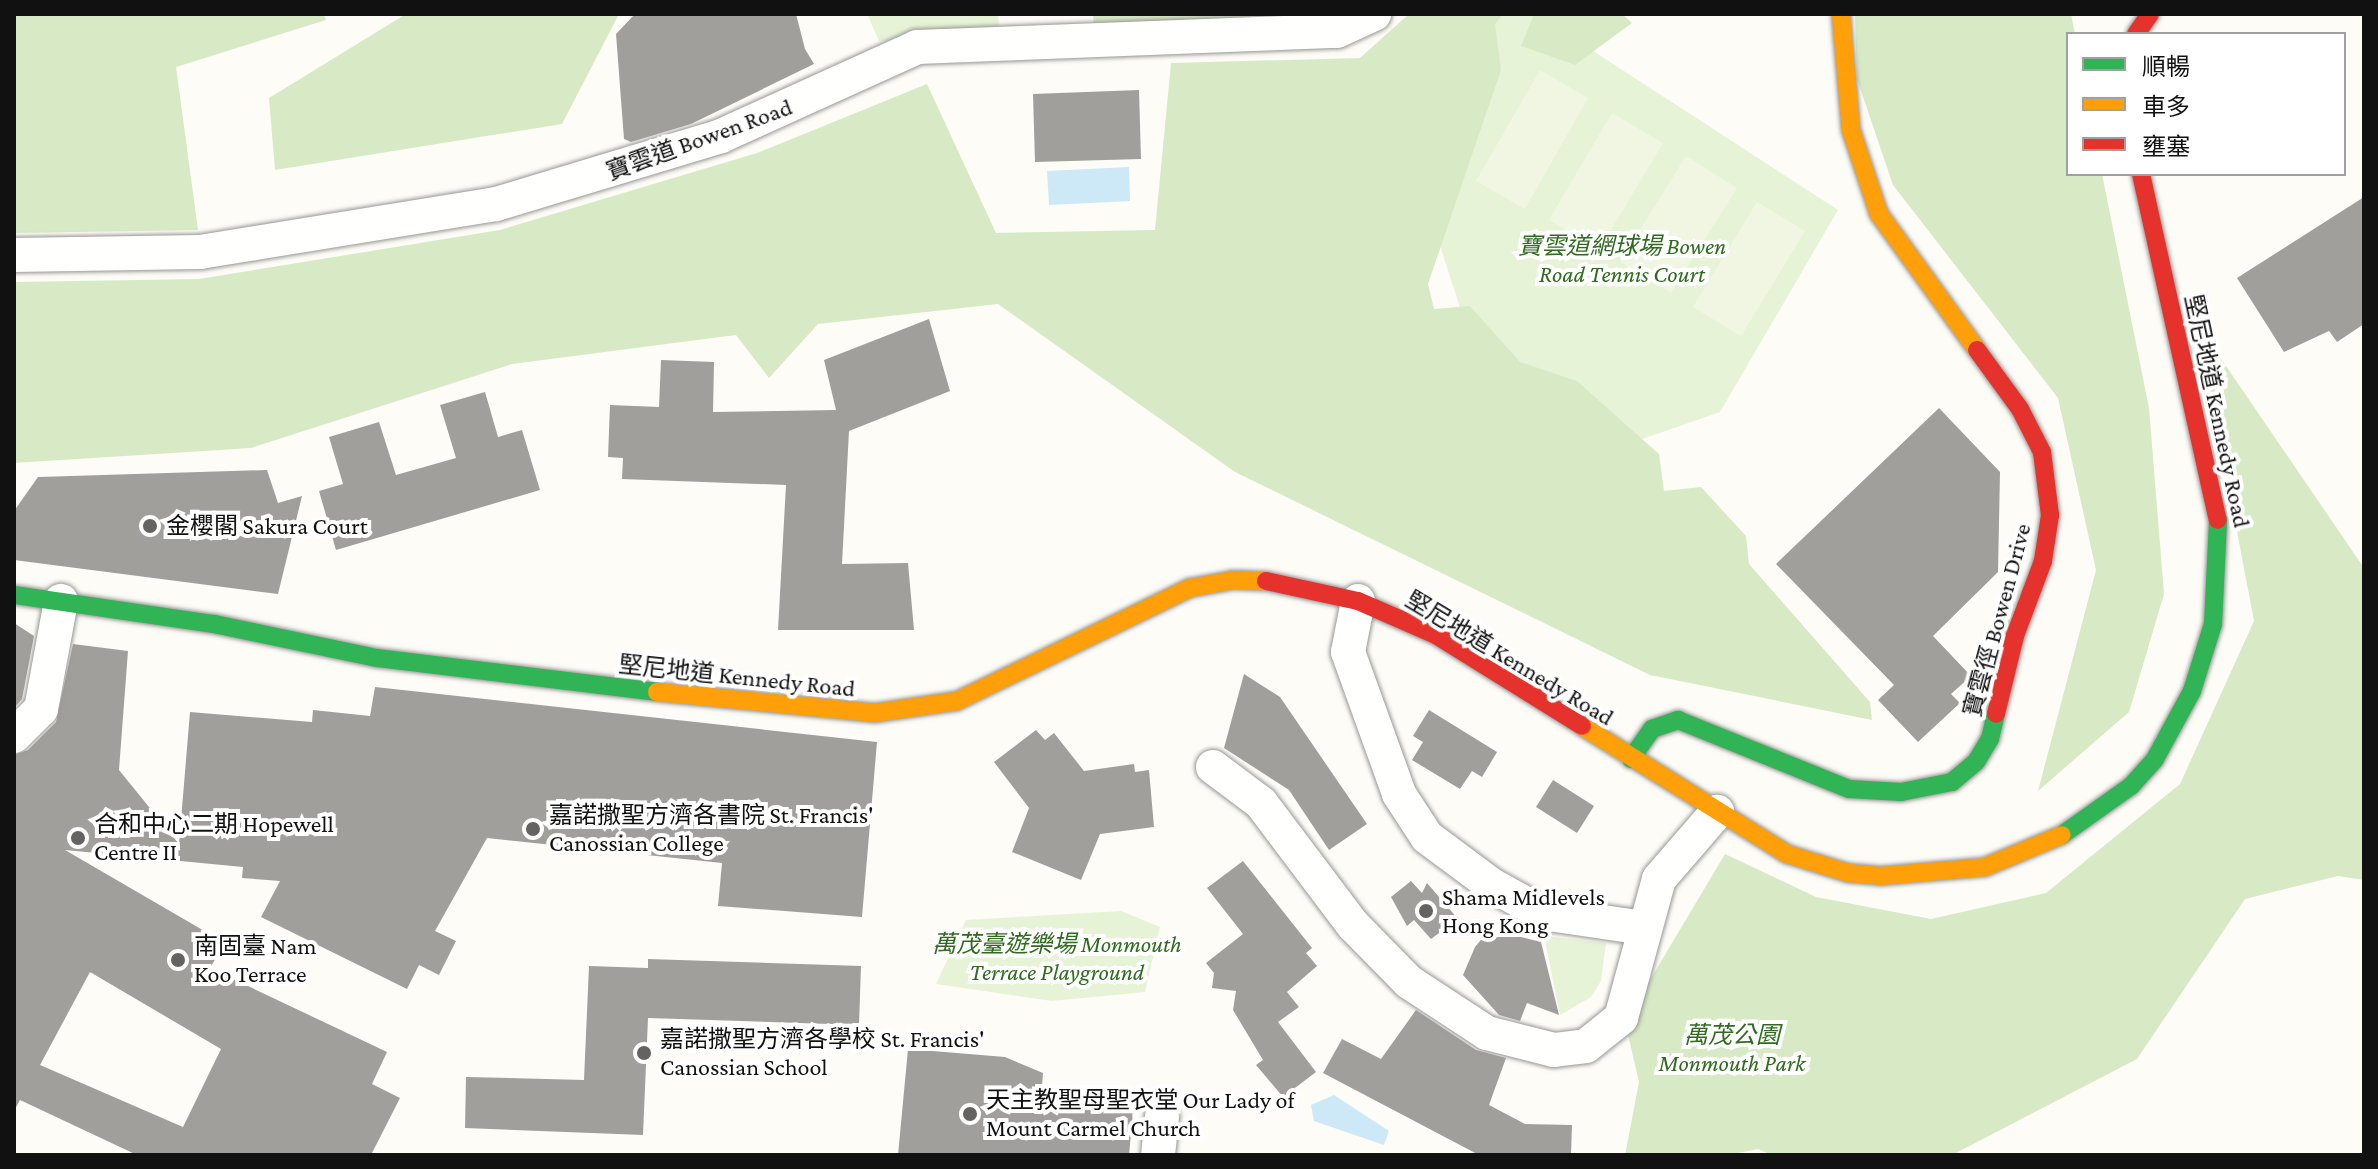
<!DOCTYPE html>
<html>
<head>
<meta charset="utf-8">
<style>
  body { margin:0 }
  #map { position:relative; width:2378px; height:1169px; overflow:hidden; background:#fdfcf7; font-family:"Crimson Pro","Noto Sans TC",serif }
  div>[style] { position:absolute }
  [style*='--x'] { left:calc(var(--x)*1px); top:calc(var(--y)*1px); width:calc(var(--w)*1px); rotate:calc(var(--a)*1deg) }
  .green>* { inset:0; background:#e7f3d7 }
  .forest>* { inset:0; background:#d8eac5 }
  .pitch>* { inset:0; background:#f0f6e1 }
  .water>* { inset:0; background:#cde8f7 }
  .building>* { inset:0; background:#a19f9c }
  .roads { filter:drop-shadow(0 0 2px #979795) drop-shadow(0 0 2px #979795) }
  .street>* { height:34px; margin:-17px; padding:0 17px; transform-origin:17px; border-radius:17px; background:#fffffe }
  .fast>* { height:18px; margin:-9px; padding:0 9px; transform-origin:9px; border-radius:9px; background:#30b455 }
  .slow>* { height:18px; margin:-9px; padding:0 9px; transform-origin:9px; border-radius:9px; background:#ff9f0a }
  .jam>* { height:18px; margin:-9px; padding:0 9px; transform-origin:9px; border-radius:9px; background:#e5322d }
  .dots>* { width:22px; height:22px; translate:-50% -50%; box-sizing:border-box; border:4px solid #fff; border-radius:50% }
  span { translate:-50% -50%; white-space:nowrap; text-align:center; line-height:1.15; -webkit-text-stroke:8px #fff; paint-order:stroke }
  .street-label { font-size:24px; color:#111 }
  .park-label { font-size:24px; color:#2f6b1f; font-style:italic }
  .poi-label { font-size:24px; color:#111 }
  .left { translate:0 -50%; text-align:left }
  .frame { position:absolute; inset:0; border:16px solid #111; pointer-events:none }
  .legend { position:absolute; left:2066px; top:32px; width:280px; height:144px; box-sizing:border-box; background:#fff; border:2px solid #a0a0a0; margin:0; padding:10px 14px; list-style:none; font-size:24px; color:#111 }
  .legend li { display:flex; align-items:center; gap:16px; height:40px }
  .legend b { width:40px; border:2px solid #a0a0a0 }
</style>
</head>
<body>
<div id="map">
  <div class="green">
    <div style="clip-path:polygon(867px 14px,998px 14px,1000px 34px,879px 41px)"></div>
    <div style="clip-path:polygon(1482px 14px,1536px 14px,1838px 210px,1720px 412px,1628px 444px,1536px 410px,1463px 317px,1435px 230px)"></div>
    <div style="clip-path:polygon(1121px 911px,1160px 927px,1145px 992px,1052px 1001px,936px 984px,966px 920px)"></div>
    <div style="clip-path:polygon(1544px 936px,1606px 943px,1601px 981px,1591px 997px,1560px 1015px)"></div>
  </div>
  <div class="forest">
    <div style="clip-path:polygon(14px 14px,324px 14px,326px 20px,176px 67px,198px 230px,14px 233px)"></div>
    <div style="clip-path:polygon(406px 14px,619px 14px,562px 124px,275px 170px,269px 98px)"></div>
    <div style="clip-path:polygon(1093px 14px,1249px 14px,1253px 22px,1094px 27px)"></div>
    <div style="clip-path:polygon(1409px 14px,1503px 14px,1495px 24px,1501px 70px,1428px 284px,1434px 309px,1470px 306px,1520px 362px,1577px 381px,1659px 454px,1664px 491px,1701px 487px,1746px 536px,1749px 564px,1870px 702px,1872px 720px,1650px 675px,1235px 472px,998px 304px,818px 324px,769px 378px,736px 335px,512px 364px,251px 448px,14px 463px,14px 282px,199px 279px,500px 230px,757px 153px,927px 84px,996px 233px,1155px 230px,1171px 63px,1360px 58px)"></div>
    <div style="clip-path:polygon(1534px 14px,1622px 14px,1632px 23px,1575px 65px,1521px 46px)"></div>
    <div style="clip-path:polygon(1855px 14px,2071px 14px,2075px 34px,2068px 34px,2068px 174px,2102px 174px,2149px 408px,2164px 594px,2129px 712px,2038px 791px,2096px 570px,2058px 398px,1893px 185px,1857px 79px)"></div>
    <div style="clip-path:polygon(2198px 325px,2364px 568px,2364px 880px,2338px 876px,2245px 899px,2137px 1059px,1952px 1155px,1772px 1155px,1758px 1149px,1728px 1155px,1625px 1155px,1639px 1082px,1625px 1022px,1725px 854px,1816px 897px,1931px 919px,2046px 893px,2180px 784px,2254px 621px)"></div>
  </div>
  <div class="pitch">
    <div style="clip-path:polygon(1540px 70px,1588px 98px,1525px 209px,1476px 181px)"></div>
    <div style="clip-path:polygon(1612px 113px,1663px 143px,1599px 250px,1549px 220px)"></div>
    <div style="clip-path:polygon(1686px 156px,1737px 188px,1671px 293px,1620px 262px)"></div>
    <div style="clip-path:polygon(1757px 202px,1805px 231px,1741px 336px,1693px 307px)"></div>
  </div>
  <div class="water">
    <div style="clip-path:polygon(1129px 167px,1130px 201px,1049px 205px,1047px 171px)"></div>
    <div style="clip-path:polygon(1334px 1095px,1389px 1131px,1384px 1145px,1314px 1121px,1311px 1105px)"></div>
  </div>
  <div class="building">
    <div style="clip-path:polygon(635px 14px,796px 14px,805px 49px,814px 64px,691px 124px,631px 142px,624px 139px,616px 34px)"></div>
    <div style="clip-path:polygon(1139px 90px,1141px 159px,1035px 162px,1033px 94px)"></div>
    <div style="clip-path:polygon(2364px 197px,2364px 324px,2337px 342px,2329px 331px,2284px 352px,2237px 278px)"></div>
    <div style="clip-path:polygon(929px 319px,950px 391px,849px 431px,842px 564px,908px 563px,914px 630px,778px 630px,786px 485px,622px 479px,623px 458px,608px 457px,610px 405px,659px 407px,661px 360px,714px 362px,713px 412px,836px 410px,824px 360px)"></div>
    <div style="clip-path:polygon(485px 392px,498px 437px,522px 430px,540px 490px,336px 550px,319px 491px,343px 484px,329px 437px,379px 422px,396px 475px,456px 458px,440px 405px)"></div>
    <div style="clip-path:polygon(1939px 408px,2000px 472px,1998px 572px,1933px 636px,1971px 676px,1951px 694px,1960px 703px,1918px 742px,1878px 700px,1894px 685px,1776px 564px)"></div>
    <div style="clip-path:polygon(267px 470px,278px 503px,302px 496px,278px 594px,14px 560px,14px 511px,38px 477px)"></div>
    <div style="clip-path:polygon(14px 623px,34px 636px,22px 699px,14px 708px)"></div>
    <div style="clip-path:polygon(evenodd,73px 644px,128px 651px,119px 770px,179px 844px,190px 712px,312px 722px,313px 710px,370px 716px,375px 687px,877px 742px,862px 917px,718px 906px,722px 863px,487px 838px,435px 931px,456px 941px,439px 975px,419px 965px,407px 989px,261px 917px,280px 881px,242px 878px,243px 867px,65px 850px,225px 943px,210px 968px,387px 1052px,372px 1084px,400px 1098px,371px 1155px,137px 1155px,20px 1100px,14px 1111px,14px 755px,28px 750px,56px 722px,73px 644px,90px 972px,221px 1049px,183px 1127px,40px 1065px,90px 972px)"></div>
    <div style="clip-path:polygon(1244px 674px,1280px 697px,1367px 824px,1329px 850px,1289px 790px,1224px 748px)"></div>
    <div style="clip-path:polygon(1429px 710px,1497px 752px,1482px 777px,1472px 771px,1460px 789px,1412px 760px,1423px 742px,1413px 736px)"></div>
    <div style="clip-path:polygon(1036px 730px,1045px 740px,1054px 733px,1084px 771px,1134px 764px,1135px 772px,1149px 770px,1154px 827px,1100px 834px,1081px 880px,1012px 852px,1029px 808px,994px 762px)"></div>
    <div style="clip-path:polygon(1553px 780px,1594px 806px,1577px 833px,1536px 807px)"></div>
    <div style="clip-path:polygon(1243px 861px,1312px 948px,1306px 953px,1317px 966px,1287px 992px,1299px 1007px,1278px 1022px,1316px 1072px,1283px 1097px,1256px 1065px,1263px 1060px,1233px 1010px,1236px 991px,1212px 988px,1214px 973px,1206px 963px,1243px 934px,1207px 888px)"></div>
    <div style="clip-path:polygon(1411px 881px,1422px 893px,1427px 883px,1458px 919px,1431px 939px,1414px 920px,1407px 926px,1391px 897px)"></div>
    <div style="clip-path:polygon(1490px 929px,1541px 942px,1559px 1015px,1527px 1003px,1520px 1021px,1499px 1015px,1463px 975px,1475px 947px)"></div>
    <div style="clip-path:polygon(648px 959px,861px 966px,859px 1025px,648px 1018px,643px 1135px,465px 1128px,466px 1077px,584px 1080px,589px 966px,648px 968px)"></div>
    <div style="clip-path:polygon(1416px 1010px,1476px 1050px,1506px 1058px,1489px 1105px,1525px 1124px,1572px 1125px,1571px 1155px,1479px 1155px,1323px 1073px,1342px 1039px,1381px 1059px)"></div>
    <div style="clip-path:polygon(908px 1049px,1005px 1057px,1043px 1073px,1042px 1086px,1133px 1112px,1129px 1155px,898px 1155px)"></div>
  </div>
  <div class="roads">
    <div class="street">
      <div style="--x:14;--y:255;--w:186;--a:-0.9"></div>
      <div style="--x:200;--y:252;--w:300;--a:-9.2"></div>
      <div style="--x:496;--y:204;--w:235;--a:-16.8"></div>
      <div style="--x:721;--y:136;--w:215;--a:-24.4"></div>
      <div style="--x:917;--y:47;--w:420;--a:-2.2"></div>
      <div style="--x:1337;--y:31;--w:41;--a:-24.7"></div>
      <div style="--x:1358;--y:601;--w:52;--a:101.1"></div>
      <div style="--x:1348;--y:652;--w:151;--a:70.2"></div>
      <div style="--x:1399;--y:794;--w:51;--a:56.9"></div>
      <div style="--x:1427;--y:837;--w:79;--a:36.7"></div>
      <div style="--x:1490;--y:884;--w:60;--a:29.1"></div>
      <div style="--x:1542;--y:913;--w:103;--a:8.4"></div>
      <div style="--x:14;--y:736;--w:38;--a:-45"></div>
      <div style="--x:41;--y:709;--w:110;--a:-79.5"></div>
      <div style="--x:1213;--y:767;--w:60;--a:36.9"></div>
      <div style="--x:1261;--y:803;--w:153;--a:53"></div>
      <div style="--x:1353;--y:925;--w:80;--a:45.5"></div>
      <div style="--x:1409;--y:982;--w:93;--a:33.2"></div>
      <div style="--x:1487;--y:1033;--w:69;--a:14.2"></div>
      <div style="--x:1554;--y:1050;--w:32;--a:-7"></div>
      <div style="--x:1586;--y:1046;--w:45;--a:-38.7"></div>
      <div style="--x:1621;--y:1018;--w:144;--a:-74.7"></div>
      <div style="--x:1659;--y:879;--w:89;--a:-49.1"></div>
      <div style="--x:1158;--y:1155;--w:39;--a:-84"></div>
    </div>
    <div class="fast">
      <div style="--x:14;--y:595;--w:202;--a:8.3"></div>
      <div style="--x:214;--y:624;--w:167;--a:11.8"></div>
      <div style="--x:377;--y:658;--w:282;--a:6.9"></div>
      <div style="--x:1631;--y:759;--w:37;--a:-55"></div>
      <div style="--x:1652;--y:729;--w:28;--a:-19"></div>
      <div style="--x:1678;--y:720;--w:184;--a:22"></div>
      <div style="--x:1849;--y:789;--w:52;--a:3.3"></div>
      <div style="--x:1901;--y:792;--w:52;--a:-11.1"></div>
      <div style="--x:1952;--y:782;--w:31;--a:-40"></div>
      <div style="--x:1976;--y:762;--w:27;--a:-59"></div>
      <div style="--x:1990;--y:739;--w:26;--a:-77"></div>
      <div style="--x:2062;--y:835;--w:85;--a:-35.4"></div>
      <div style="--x:2131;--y:786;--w:36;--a:-48"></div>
      <div style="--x:2155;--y:759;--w:77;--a:-61.4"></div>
      <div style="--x:2192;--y:691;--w:70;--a:-72.6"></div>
      <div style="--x:2213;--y:624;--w:104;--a:-87.2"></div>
    </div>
    <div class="slow">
      <div style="--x:1841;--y:14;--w:116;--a:85.1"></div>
      <div style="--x:1851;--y:130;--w:89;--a:71.6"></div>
      <div style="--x:1879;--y:214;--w:168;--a:54.2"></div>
      <div style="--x:657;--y:692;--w:219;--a:5.5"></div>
      <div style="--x:875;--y:713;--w:83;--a:-8.3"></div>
      <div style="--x:957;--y:701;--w:259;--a:-25.9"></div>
      <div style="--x:1190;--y:588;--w:44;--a:-10.5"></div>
      <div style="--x:1233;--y:580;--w:33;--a:2"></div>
      <div style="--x:1582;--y:726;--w:242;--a:32"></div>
      <div style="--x:1787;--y:854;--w:64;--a:17.3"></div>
      <div style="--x:1848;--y:873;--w:33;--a:5"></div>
      <div style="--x:1881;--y:876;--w:104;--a:-4.9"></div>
      <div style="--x:1985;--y:867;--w:83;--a:-22.6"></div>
    </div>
    <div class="jam">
      <div style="--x:2136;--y:34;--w:24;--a:-55"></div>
      <div style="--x:2141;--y:174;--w:354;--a:77.5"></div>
      <div style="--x:1977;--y:350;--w:73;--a:53.9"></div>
      <div style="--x:2020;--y:409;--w:48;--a:62.9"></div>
      <div style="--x:2042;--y:452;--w:64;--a:82.8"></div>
      <div style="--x:2050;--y:515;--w:47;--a:98.7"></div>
      <div style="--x:2043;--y:561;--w:80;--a:110.5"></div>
      <div style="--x:2015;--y:636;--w:80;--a:103.7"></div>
      <div style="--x:1266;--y:581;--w:94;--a:12.3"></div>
      <div style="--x:1358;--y:601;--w:85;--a:23.6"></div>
      <div style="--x:1436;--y:635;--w:172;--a:31.9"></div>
    </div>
  </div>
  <div class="dots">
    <div style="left:150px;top:526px;background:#646362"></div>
    <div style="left:533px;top:829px;background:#646362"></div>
    <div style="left:78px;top:838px;background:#646362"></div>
    <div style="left:1426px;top:911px;background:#646362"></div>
    <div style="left:178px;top:960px;background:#646362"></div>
    <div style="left:644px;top:1053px;background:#646362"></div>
    <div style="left:970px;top:1114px;background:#646362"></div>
  </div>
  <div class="street-label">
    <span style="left:699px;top:139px;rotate:-20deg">寶雲道 Bowen Road</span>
    <span style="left:2218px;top:411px;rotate:78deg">堅尼地道 Kennedy Road</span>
    <span style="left:1997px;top:620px;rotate:-75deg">寶雲徑 Bowen Drive</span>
    <span style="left:1510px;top:658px;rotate:31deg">堅尼地道 Kennedy Road</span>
    <span style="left:737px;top:676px;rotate:6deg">堅尼地道 Kennedy Road</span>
  </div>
  <div class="park-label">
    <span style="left:1622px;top:260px">寶雲道網球場 Bowen<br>Road Tennis Court</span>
    <span style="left:1057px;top:958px">萬茂臺遊樂場 Monmouth<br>Terrace Playground</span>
    <span style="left:1732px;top:1049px">萬茂公園<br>Monmouth Park</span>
  </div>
  <div class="poi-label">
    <span class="left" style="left:166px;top:526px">金櫻閣 Sakura Court</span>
    <span class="left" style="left:549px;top:829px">嘉諾撒聖方濟各書院 St. Francis'<br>Canossian College</span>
    <span class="left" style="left:94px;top:838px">合和中心二期 Hopewell<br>Centre II</span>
    <span class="left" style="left:1442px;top:911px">Shama Midlevels<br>Hong Kong</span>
    <span class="left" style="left:194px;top:960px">南固臺 Nam<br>Koo Terrace</span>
    <span class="left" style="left:660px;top:1053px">嘉諾撒聖方濟各學校 St. Francis'<br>Canossian School</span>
    <span class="left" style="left:986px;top:1114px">天主教聖母聖衣堂 Our Lady of<br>Mount Carmel Church</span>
  </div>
  <div class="frame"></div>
  <ul class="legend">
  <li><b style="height:10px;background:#30b455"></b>順暢</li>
  <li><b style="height:10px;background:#ff9f0a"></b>車多</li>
  <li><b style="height:10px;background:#e5322d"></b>壅塞</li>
  </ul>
</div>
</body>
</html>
